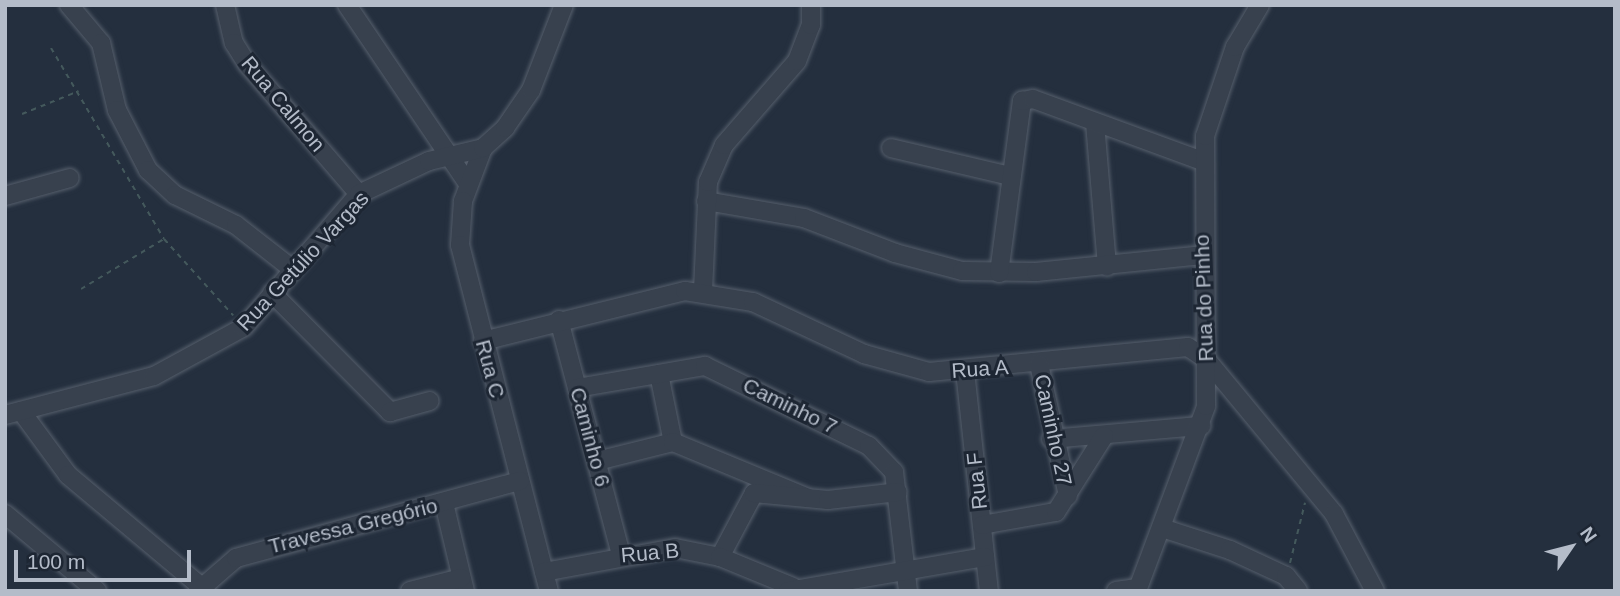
<!DOCTYPE html>
<html>
<head>
<meta charset="utf-8">
<style>
  body { margin:0 }
  #map { position:relative; width:1620px; height:596px; overflow:hidden; background:#242f3e; font-family:Arial,sans-serif }
  div>[style] { position:absolute }
  [style*='--x'] { left:calc(var(--x)*1px); top:calc(var(--y)*1px); width:calc(var(--w)*1px); rotate:calc(var(--a)*1deg) }
  .path>* { height:2px; margin-top:-1px; transform-origin:0; background:repeating-linear-gradient(90deg,#44595c 0 5px,transparent 0 10px) }
  .roads { filter:drop-shadow(0 0 2px #565f6c) drop-shadow(0 0 2px #565f6c) }
  .minor>* { height:18px; margin:-9px; padding:0 9px; transform-origin:9px; border-radius:9px; background:#38414e }
  span { translate:-50% -50%; white-space:nowrap; text-align:center; line-height:1.15; -webkit-text-stroke:6px #1d2633; paint-order:stroke }
  .street-label { font-size:21px; color:#b4bcc9 }
  .frame { position:absolute; inset:0; border:7px solid #b4bcc9; pointer-events:none }
  .north { position:absolute; left:1536px; top:512px; width:70px; height:70px; -webkit-text-stroke:5px #1d2633; paint-order:stroke; rotate:55deg; font-size:19px; font-weight:700; line-height:28px; text-align:center; color:#b4bcc9 }
  .north::after { content:''; display:block; margin:auto; width:24px; height:32px; background:#b4bcc9; clip-path:polygon(50% 0,100% 100%,50% 72%,0 100%) }
  .scale { position:absolute; left:14px; top:550px; width:177px; height:32px; box-sizing:border-box; border:4px solid #b4bcc9; border-top:0; padding-left:9px; font-size:21px; line-height:24px; white-space:nowrap; color:#b4bcc9; -webkit-text-stroke:5px #1d2633; paint-order:stroke }
</style>
</head>
<body>
<div id="map">
  <div class="path">
    <div style="--x:51;--y:48;--w:222;--a:59.4"></div>
    <div style="--x:164;--y:239;--w:103;--a:47.8"></div>
    <div style="--x:22;--y:114;--w:61;--a:-22"></div>
    <div style="--x:81;--y:289;--w:97;--a:-31.1"></div>
    <div style="--x:1290;--y:563;--w:62;--a:-76"></div>
  </div>
  <div class="roads">
    <div class="minor">
      <div style="--x:69;--y:5;--w:50;--a:49.9"></div>
      <div style="--x:101;--y:43;--w:69;--a:76.6"></div>
      <div style="--x:117;--y:110;--w:68;--a:62.7"></div>
      <div style="--x:148;--y:170;--w:37;--a:43"></div>
      <div style="--x:175;--y:195;--w:68;--a:26.2"></div>
      <div style="--x:236;--y:225;--w:70;--a:38"></div>
      <div style="--x:225;--y:5;--w:39;--a:77"></div>
      <div style="--x:234;--y:43;--w:25;--a:58"></div>
      <div style="--x:247;--y:64;--w:172;--a:49.3"></div>
      <div style="--x:347;--y:5;--w:216;--a:55.9"></div>
      <div style="--x:1095;--y:123;--w:144;--a:85.2"></div>
      <div style="--x:483;--y:148;--w:57;--a:110.7"></div>
      <div style="--x:463;--y:201;--w:44;--a:93.9"></div>
      <div style="--x:460;--y:245;--w:357;--a:75.6"></div>
      <div style="--x:891;--y:148;--w:122;--a:13.2"></div>
      <div style="--x:5;--y:196;--w:67;--a:-15.5"></div>
      <div style="--x:706;--y:201;--w:99;--a:9.8"></div>
      <div style="--x:804;--y:218;--w:97;--a:21"></div>
      <div style="--x:895;--y:253;--w:69;--a:15"></div>
      <div style="--x:962;--y:271;--w:74;--a:0.8"></div>
      <div style="--x:1036;--y:272;--w:167;--a:-5.8"></div>
      <div style="--x:999;--y:273;--w:174;--a:-82.4"></div>
      <div style="--x:1022;--y:101;--w:11;--a:-10"></div>
      <div style="--x:1033;--y:99;--w:180;--a:20.1"></div>
      <div style="--x:703;--y:291;--w:109;--a:-87.4"></div>
      <div style="--x:708;--y:182;--w:40;--a:-66.6"></div>
      <div style="--x:724;--y:145;--w:111;--a:-49"></div>
      <div style="--x:797;--y:61;--w:39;--a:-69"></div>
      <div style="--x:811;--y:25;--w:20;--a:-90"></div>
      <div style="--x:272;--y:293;--w:168;--a:45.2"></div>
      <div style="--x:390;--y:412;--w:41;--a:-15.4"></div>
      <div style="--x:559;--y:320;--w:242;--a:75.2"></div>
      <div style="--x:483;--y:341;--w:208;--a:-13.9"></div>
      <div style="--x:685;--y:291;--w:69;--a:9.2"></div>
      <div style="--x:753;--y:302;--w:123;--a:25.1"></div>
      <div style="--x:864;--y:354;--w:67;--a:15.5"></div>
      <div style="--x:929;--y:372;--w:260;--a:-5.5"></div>
      <div style="--x:1188;--y:347;--w:22;--a:34"></div>
      <div style="--x:1206;--y:359;--w:201;--a:50.4"></div>
      <div style="--x:1334;--y:514;--w:87;--a:62"></div>
      <div style="--x:1039;--y:364;--w:135;--a:77.6"></div>
      <div style="--x:965;--y:371;--w:221;--a:83.8"></div>
      <div style="--x:659;--y:374;--w:69;--a:78.4"></div>
      <div style="--x:577;--y:388;--w:130;--a:-9.8"></div>
      <div style="--x:705;--y:366;--w:182;--a:26"></div>
      <div style="--x:869;--y:446;--w:36;--a:46"></div>
      <div style="--x:894;--y:472;--w:120;--a:83.3"></div>
      <div style="--x:21;--y:411;--w:79;--a:53.7"></div>
      <div style="--x:68;--y:475;--w:180;--a:40"></div>
      <div style="--x:5;--y:415;--w:154;--a:-14.7"></div>
      <div style="--x:154;--y:376;--w:102;--a:-28.6"></div>
      <div style="--x:244;--y:327;--w:176;--a:-49.2"></div>
      <div style="--x:359;--y:194;--w:77;--a:-25.2"></div>
      <div style="--x:429;--y:161;--w:56;--a:-13.5"></div>
      <div style="--x:483;--y:148;--w:30;--a:-42"></div>
      <div style="--x:505;--y:128;--w:46;--a:-55.6"></div>
      <div style="--x:531;--y:90;--w:91;--a:-68.8"></div>
      <div style="--x:1051;--y:439;--w:151;--a:-5"></div>
      <div style="--x:597;--y:461;--w:78;--a:-14"></div>
      <div style="--x:673;--y:442;--w:146;--a:22.5"></div>
      <div style="--x:444;--y:503;--w:90;--a:76.6"></div>
      <div style="--x:5;--y:514;--w:120;--a:39.9"></div>
      <div style="--x:982;--y:525;--w:75;--a:-10"></div>
      <div style="--x:1056;--y:512;--w:90;--a:-57.7"></div>
      <div style="--x:1162;--y:528;--w:71;--a:17.9"></div>
      <div style="--x:1230;--y:550;--w:62;--a:24.9"></div>
      <div style="--x:1286;--y:576;--w:19;--a:51"></div>
      <div style="--x:720;--y:557;--w:72;--a:-62"></div>
      <div style="--x:754;--y:493;--w:74;--a:5.4"></div>
      <div style="--x:828;--y:500;--w:70;--a:-6.5"></div>
      <div style="--x:544;--y:572;--w:133;--a:-10.4"></div>
      <div style="--x:675;--y:548;--w:46;--a:11.3"></div>
      <div style="--x:720;--y:557;--w:79;--a:22.3"></div>
      <div style="--x:198;--y:591;--w:50;--a:-41"></div>
      <div style="--x:236;--y:558;--w:294;--a:-15.2"></div>
      <div style="--x:410;--y:591;--w:53;--a:-14.3"></div>
      <div style="--x:788;--y:591;--w:200;--a:-9.8"></div>
      <div style="--x:1116;--y:591;--w:22;--a:-8"></div>
      <div style="--x:1137;--y:591;--w:197;--a:-69.5"></div>
      <div style="--x:1206;--y:406;--w:270;--a:-90.2"></div>
      <div style="--x:1205;--y:136;--w:94;--a:-71.4"></div>
      <div style="--x:1235;--y:47;--w:49;--a:-59.2"></div>
    </div>
  </div>
  <div class="street-label">
    <span style="left:283px;top:104px;rotate:50deg">Rua Calmon</span>
    <span style="left:303px;top:261px;rotate:-47deg">Rua Getúlio Vargas</span>
    <span style="left:1204px;top:298px;rotate:-92deg">Rua do Pinho</span>
    <span style="left:490px;top:369px;rotate:75deg">Rua C</span>
    <span style="left:980px;top:369px;rotate:-4deg">Rua A</span>
    <span style="left:790px;top:406px;rotate:26deg">Caminho 7</span>
    <span style="left:1053px;top:430px;rotate:78deg">Caminho 27</span>
    <span style="left:590px;top:437px;rotate:75deg">Caminho 6</span>
    <span style="left:977px;top:481px;rotate:-96deg">Rua F</span>
    <span style="left:353px;top:526px;rotate:-14deg">Travessa Gregório</span>
    <span style="left:650px;top:553px;rotate:-5deg">Rua B</span>
  </div>
  <div class="frame"></div>
  <div class="north">N</div>
  <div class="scale">100 m</div>
</div>
</body>
</html>
